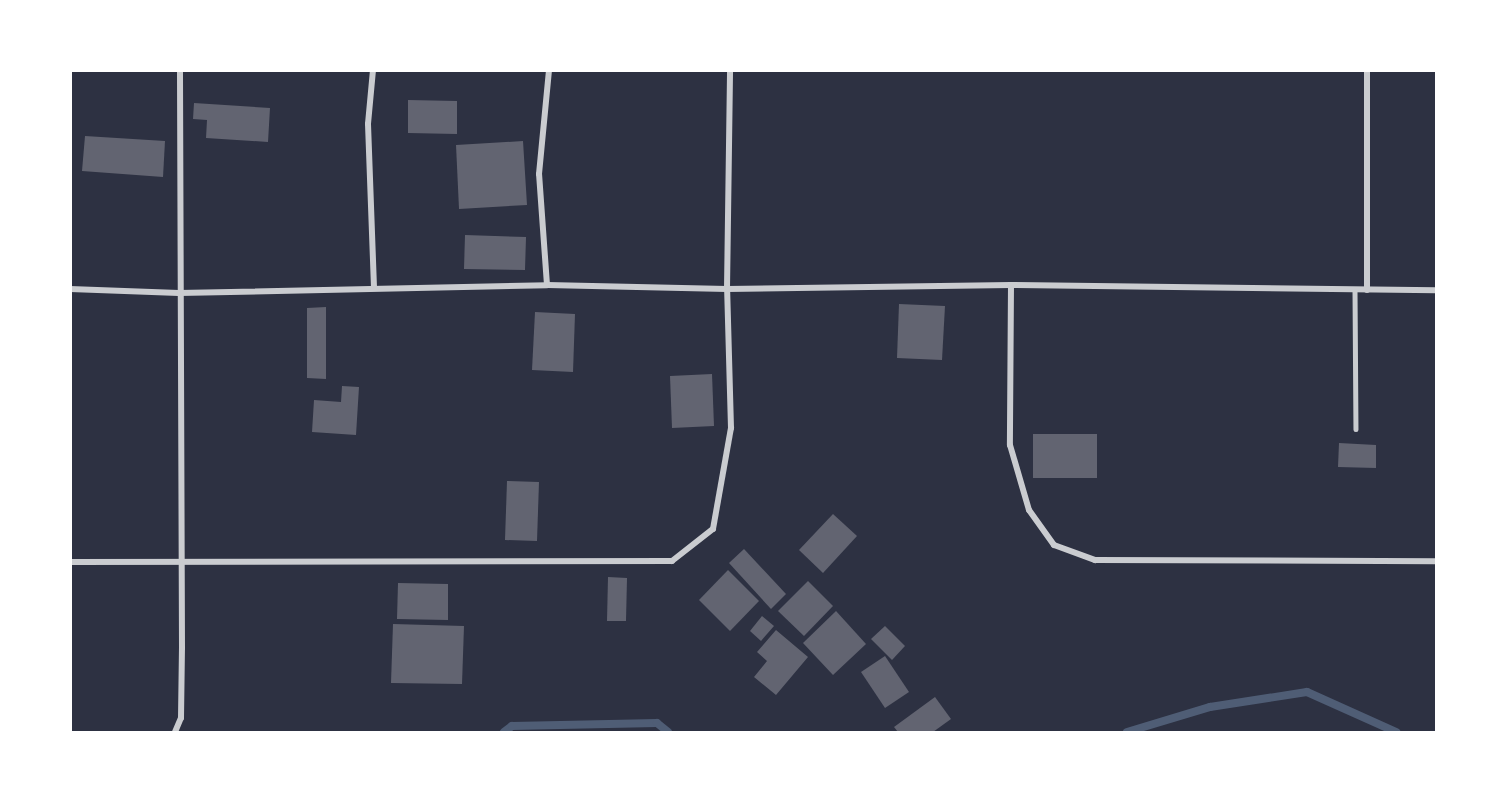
<!DOCTYPE html>
<html>
<head>
<meta charset="utf-8">
<style>
  body { margin:0 }
  #map { position:relative; width:1507px; height:803px; overflow:hidden; background:#2d3142; font-family:"Varela Round",sans-serif }
  div>[style] { position:absolute }
  [style*='--x'] { left:calc(var(--x)*1px); top:calc(var(--y)*1px); width:calc(var(--w)*1px); rotate:calc(var(--a)*1deg) }
  .stream>* { height:8px; margin:-4px; padding:0 4px; transform-origin:4px; border-radius:4px; background:#4f5d75 }
  .building>* { inset:0; background:#626471 }
  .service>* { height:4.5px; margin:-2.25px; padding:0 2.25px; transform-origin:2.25px; border-radius:2.25px; background:#caccd0 }
  .minor>* { height:6px; margin:-3px; padding:0 3px; transform-origin:3px; border-radius:3px; background:#caccd0 }
  span { translate:-50% -50%; white-space:nowrap; text-align:center; line-height:1.15; -webkit-text-stroke:5px #fff; paint-order:stroke }
  .frame { position:absolute; inset:0; border:72px solid #fff; pointer-events:none }
</style>
</head>
<body>
<div id="map">
  <div class="stream">
    <div style="--x:504;--y:732;--w:10;--a:-37"></div>
    <div style="--x:512;--y:726;--w:145;--a:-1.2"></div>
    <div style="--x:657;--y:723;--w:14;--a:39"></div>
    <div style="--x:1127;--y:732;--w:87;--a:-16.8"></div>
    <div style="--x:1210;--y:707;--w:98;--a:-8.8"></div>
    <div style="--x:1307;--y:692;--w:98;--a:24.2"></div>
  </div>
  <div class="building">
    <div style="clip-path:polygon(408px 100px,457px 101px,457px 134px,408px 133px)"></div>
    <div style="clip-path:polygon(194px 103px,270px 108px,268px 142px,206px 138px,207px 120px,193px 119px)"></div>
    <div style="clip-path:polygon(85px 136px,165px 141px,163px 177px,82px 171px)"></div>
    <div style="clip-path:polygon(523px 141px,527px 205px,459px 209px,456px 145px)"></div>
    <div style="clip-path:polygon(465px 235px,526px 237px,525px 270px,464px 269px)"></div>
    <div style="clip-path:polygon(899px 304px,945px 306px,942px 360px,897px 358px)"></div>
    <div style="clip-path:polygon(326px 307px,326px 379px,307px 378px,307px 308px)"></div>
    <div style="clip-path:polygon(535px 312px,575px 314px,573px 372px,532px 370px)"></div>
    <div style="clip-path:polygon(712px 374px,714px 426px,672px 428px,670px 376px)"></div>
    <div style="clip-path:polygon(342px 386px,359px 387px,356px 435px,312px 432px,314px 400px,341px 402px)"></div>
    <div style="clip-path:polygon(1033px 434px,1097px 434px,1097px 478px,1033px 478px)"></div>
    <div style="clip-path:polygon(1339px 443px,1376px 445px,1376px 468px,1338px 467px)"></div>
    <div style="clip-path:polygon(507px 481px,539px 482px,537px 541px,505px 540px)"></div>
    <div style="clip-path:polygon(833px 514px,857px 536px,823px 573px,799px 550px)"></div>
    <div style="clip-path:polygon(744px 549px,786px 594px,771px 609px,729px 563px)"></div>
    <div style="clip-path:polygon(728px 570px,759px 601px,730px 631px,699px 600px)"></div>
    <div style="clip-path:polygon(608px 577px,627px 578px,626px 621px,607px 621px)"></div>
    <div style="clip-path:polygon(808px 581px,833px 606px,804px 636px,778px 611px)"></div>
    <div style="clip-path:polygon(398px 583px,448px 584px,448px 620px,397px 619px)"></div>
    <div style="clip-path:polygon(836px 611px,866px 644px,833px 675px,803px 643px)"></div>
    <div style="clip-path:polygon(762px 616px,774px 626px,761px 641px,750px 631px)"></div>
    <div style="clip-path:polygon(393px 624px,464px 626px,462px 684px,391px 683px)"></div>
    <div style="clip-path:polygon(885px 626px,905px 646px,892px 660px,871px 639px)"></div>
    <div style="clip-path:polygon(776px 630px,808px 657px,776px 695px,754px 677px,767px 661px,757px 652px)"></div>
    <div style="clip-path:polygon(885px 656px,909px 692px,885px 708px,861px 672px)"></div>
    <div style="clip-path:polygon(935px 697px,951px 719px,933px 732px,898px 732px,894px 727px)"></div>
  </div>
  <div class="service">
    <div style="--x:1355;--y:290;--w:139;--a:89.6"></div>
  </div>
  <div class="minor">
    <div style="--x:373;--y:70;--w:54;--a:95.3"></div>
    <div style="--x:368;--y:124;--w:163;--a:87.9"></div>
    <div style="--x:1367;--y:70;--w:220;--a:90"></div>
    <div style="--x:547;--y:285;--w:111;--a:-94.1"></div>
    <div style="--x:539;--y:174;--w:104;--a:-84.5"></div>
    <div style="--x:1011;--y:285;--w:160;--a:90.4"></div>
    <div style="--x:1010;--y:445;--w:68;--a:73.7"></div>
    <div style="--x:1029;--y:510;--w:43;--a:54.5"></div>
    <div style="--x:1054;--y:545;--w:44;--a:20.1"></div>
    <div style="--x:1095;--y:560;--w:341;--a:0.2"></div>
    <div style="--x:70;--y:289;--w:109;--a:2.1"></div>
    <div style="--x:179;--y:293;--w:368;--a:-1.2"></div>
    <div style="--x:547;--y:285;--w:180;--a:1.3"></div>
    <div style="--x:727;--y:289;--w:284;--a:-0.8"></div>
    <div style="--x:1011;--y:285;--w:425;--a:0.7"></div>
    <div style="--x:70;--y:562;--w:602;--a:-0.1"></div>
    <div style="--x:672;--y:561;--w:52;--a:-38"></div>
    <div style="--x:713;--y:529;--w:103;--a:-79.9"></div>
    <div style="--x:731;--y:428;--w:139;--a:-91.6"></div>
    <div style="--x:727;--y:289;--w:219;--a:-89.2"></div>
    <div style="--x:175;--y:732;--w:15;--a:-67"></div>
    <div style="--x:181;--y:718;--w:70;--a:-89.2"></div>
    <div style="--x:182;--y:648;--w:578;--a:-90.2"></div>
  </div>
  <div class="frame"></div>
</div>
</body>
</html>
